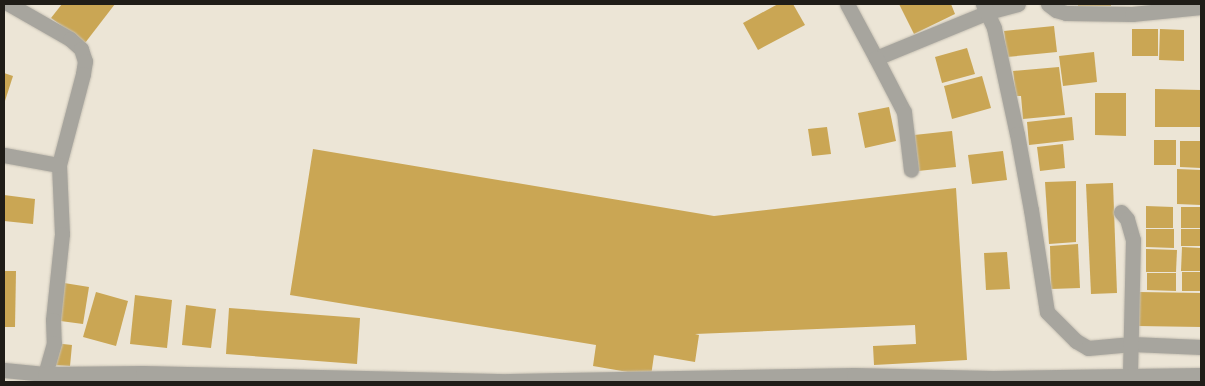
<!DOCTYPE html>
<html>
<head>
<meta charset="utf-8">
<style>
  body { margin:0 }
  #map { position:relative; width:1205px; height:386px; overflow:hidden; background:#ece5d6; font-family:"Space Grotesk",sans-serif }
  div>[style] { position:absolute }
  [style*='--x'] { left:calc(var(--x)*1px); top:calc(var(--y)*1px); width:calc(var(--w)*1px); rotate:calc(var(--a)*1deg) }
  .building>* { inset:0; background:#caa654 }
  .roads { filter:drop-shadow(0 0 1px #c7c1b4) drop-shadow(0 0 1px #c7c1b4) }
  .minor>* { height:15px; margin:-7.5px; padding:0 7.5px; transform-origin:7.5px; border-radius:7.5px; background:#a7a59e }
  span { translate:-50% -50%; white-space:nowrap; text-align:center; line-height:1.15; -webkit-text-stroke:4.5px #f9f2e3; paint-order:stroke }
  .frame { position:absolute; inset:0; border:5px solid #201d18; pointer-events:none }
</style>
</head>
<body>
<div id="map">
  <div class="building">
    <div style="clip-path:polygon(62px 4px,115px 4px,85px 43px,51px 18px)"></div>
    <div style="clip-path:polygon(778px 4px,793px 4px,805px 25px,758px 50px,743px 23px)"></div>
    <div style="clip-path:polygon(899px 4px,951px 4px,955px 14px,914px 34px)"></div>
    <div style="clip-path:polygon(1078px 4px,1111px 4px,1111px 6px,1078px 6px)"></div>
    <div style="clip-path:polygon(1054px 26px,1057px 52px,1007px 57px,1004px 31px)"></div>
    <div style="clip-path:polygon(1132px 29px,1158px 29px,1158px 56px,1132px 56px)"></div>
    <div style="clip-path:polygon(1160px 29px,1184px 30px,1184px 61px,1159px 60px)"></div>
    <div style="clip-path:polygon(967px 48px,975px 74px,942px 83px,935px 57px)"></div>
    <div style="clip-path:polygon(1094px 52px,1097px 82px,1063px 86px,1059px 56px)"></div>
    <div style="clip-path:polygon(1059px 67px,1065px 115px,1023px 119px,1021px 96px,1016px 96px,1013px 71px)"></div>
    <div style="clip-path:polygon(4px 73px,13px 76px,4px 104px)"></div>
    <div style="clip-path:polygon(982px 76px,991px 108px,952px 119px,944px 86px)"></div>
    <div style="clip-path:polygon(1155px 89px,1201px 90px,1201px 127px,1155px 127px)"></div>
    <div style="clip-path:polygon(1095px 93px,1126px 93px,1126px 136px,1095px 135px)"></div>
    <div style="clip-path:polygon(889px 107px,896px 141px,865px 148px,858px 113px)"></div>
    <div style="clip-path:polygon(1072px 117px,1074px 140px,1029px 145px,1027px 122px)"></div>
    <div style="clip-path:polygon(827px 127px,831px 154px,812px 156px,808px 129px)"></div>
    <div style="clip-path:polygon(952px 131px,956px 167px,918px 171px,914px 135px)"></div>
    <div style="clip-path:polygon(1154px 140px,1176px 140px,1176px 165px,1154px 165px)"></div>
    <div style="clip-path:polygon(1180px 141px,1201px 141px,1201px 168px,1180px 167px)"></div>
    <div style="clip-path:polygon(1063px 144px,1065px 168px,1040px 171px,1037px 147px)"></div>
    <div style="clip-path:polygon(313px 149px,714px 216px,956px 188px,967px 360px,874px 365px,873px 346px,916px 344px,915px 325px,695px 334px,699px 335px,695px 362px,654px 355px,651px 376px,593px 366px,596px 345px,290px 295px)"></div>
    <div style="clip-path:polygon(1003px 151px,1007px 180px,972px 184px,968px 155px)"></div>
    <div style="clip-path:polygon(1177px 169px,1201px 170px,1201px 205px,1177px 204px)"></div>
    <div style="clip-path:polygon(1076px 181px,1076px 242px,1049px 244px,1045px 182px)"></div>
    <div style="clip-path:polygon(1113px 183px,1117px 293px,1091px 294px,1086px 184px)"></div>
    <div style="clip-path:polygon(4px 195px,35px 199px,33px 224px,4px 221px)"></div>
    <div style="clip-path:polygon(1146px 206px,1173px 207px,1173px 228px,1146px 228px)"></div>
    <div style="clip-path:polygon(1181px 207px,1201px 207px,1201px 228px,1181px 228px)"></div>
    <div style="clip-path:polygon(1146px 229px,1174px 229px,1174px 248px,1146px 247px)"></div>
    <div style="clip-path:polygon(1181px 229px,1201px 229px,1201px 246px,1181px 246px)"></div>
    <div style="clip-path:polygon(1078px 244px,1080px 288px,1051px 289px,1050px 246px)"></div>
    <div style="clip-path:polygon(1182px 247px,1201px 248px,1201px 271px,1181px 271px)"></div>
    <div style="clip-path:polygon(1146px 249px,1177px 250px,1176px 272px,1146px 272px)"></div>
    <div style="clip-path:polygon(1007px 252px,1010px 289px,986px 290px,984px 253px)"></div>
    <div style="clip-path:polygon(4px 271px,16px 271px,15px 327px,4px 327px)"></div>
    <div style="clip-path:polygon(1182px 272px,1201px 272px,1201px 291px,1182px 291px)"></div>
    <div style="clip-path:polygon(1147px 273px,1176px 273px,1176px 291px,1147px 290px)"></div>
    <div style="clip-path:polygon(58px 282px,89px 287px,83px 324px,53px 320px)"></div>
    <div style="clip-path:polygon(96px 292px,128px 301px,116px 346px,83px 337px)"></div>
    <div style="clip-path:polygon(1139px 292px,1201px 293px,1201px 327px,1138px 326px)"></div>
    <div style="clip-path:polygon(135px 295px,172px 300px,167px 348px,130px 344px)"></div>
    <div style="clip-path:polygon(186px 305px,216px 309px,211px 348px,182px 345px)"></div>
    <div style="clip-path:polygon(229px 308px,360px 318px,357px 364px,226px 354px)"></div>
    <div style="clip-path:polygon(54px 343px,72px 345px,70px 366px,53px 365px)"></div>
  </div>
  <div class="roads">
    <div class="minor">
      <div style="--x:9;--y:4;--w:70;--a:29.8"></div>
      <div style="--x:70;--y:39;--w:15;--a:42"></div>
      <div style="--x:81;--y:49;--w:13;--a:72"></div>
      <div style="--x:85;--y:61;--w:13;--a:99"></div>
      <div style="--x:83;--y:74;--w:94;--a:104.8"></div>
      <div style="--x:59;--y:165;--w:69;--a:87.5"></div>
      <div style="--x:62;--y:234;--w:86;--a:96"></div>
      <div style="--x:53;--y:320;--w:23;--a:88"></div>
      <div style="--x:54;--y:343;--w:32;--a:106"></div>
      <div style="--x:847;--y:4;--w:61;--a:61.8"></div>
      <div style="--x:876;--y:58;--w:121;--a:-22.3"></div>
      <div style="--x:988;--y:12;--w:31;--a:-15"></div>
      <div style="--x:983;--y:4;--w:26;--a:65"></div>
      <div style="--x:994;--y:28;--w:108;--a:77.8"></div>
      <div style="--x:1017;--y:134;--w:77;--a:79.6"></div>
      <div style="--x:1031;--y:210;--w:103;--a:81.1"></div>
      <div style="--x:1047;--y:312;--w:41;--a:45"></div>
      <div style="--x:1076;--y:341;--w:14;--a:30"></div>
      <div style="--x:1088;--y:348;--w:44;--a:-5.2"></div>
      <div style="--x:1132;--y:344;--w:69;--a:2.5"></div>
      <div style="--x:1048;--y:4;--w:10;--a:37"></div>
      <div style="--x:1056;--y:10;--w:10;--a:17"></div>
      <div style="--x:1066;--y:13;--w:66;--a:0.9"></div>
      <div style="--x:1132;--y:14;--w:69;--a:-5.8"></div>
      <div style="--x:876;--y:58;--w:61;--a:62.6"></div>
      <div style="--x:904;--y:112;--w:58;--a:83.1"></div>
      <div style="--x:4;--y:155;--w:56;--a:10.3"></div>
      <div style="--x:1121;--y:212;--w:9;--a:49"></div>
      <div style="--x:1127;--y:219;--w:22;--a:74"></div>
      <div style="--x:1133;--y:240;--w:135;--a:91.3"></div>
      <div style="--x:4;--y:370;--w:41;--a:5.6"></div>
      <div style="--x:45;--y:374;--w:98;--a:-0.6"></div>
      <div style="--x:143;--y:373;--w:366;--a:1.3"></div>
      <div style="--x:509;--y:381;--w:345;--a:-1"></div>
      <div style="--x:854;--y:375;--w:139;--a:1.2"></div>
      <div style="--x:993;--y:378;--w:208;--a:-0.8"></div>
    </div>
  </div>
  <div class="frame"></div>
</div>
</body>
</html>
